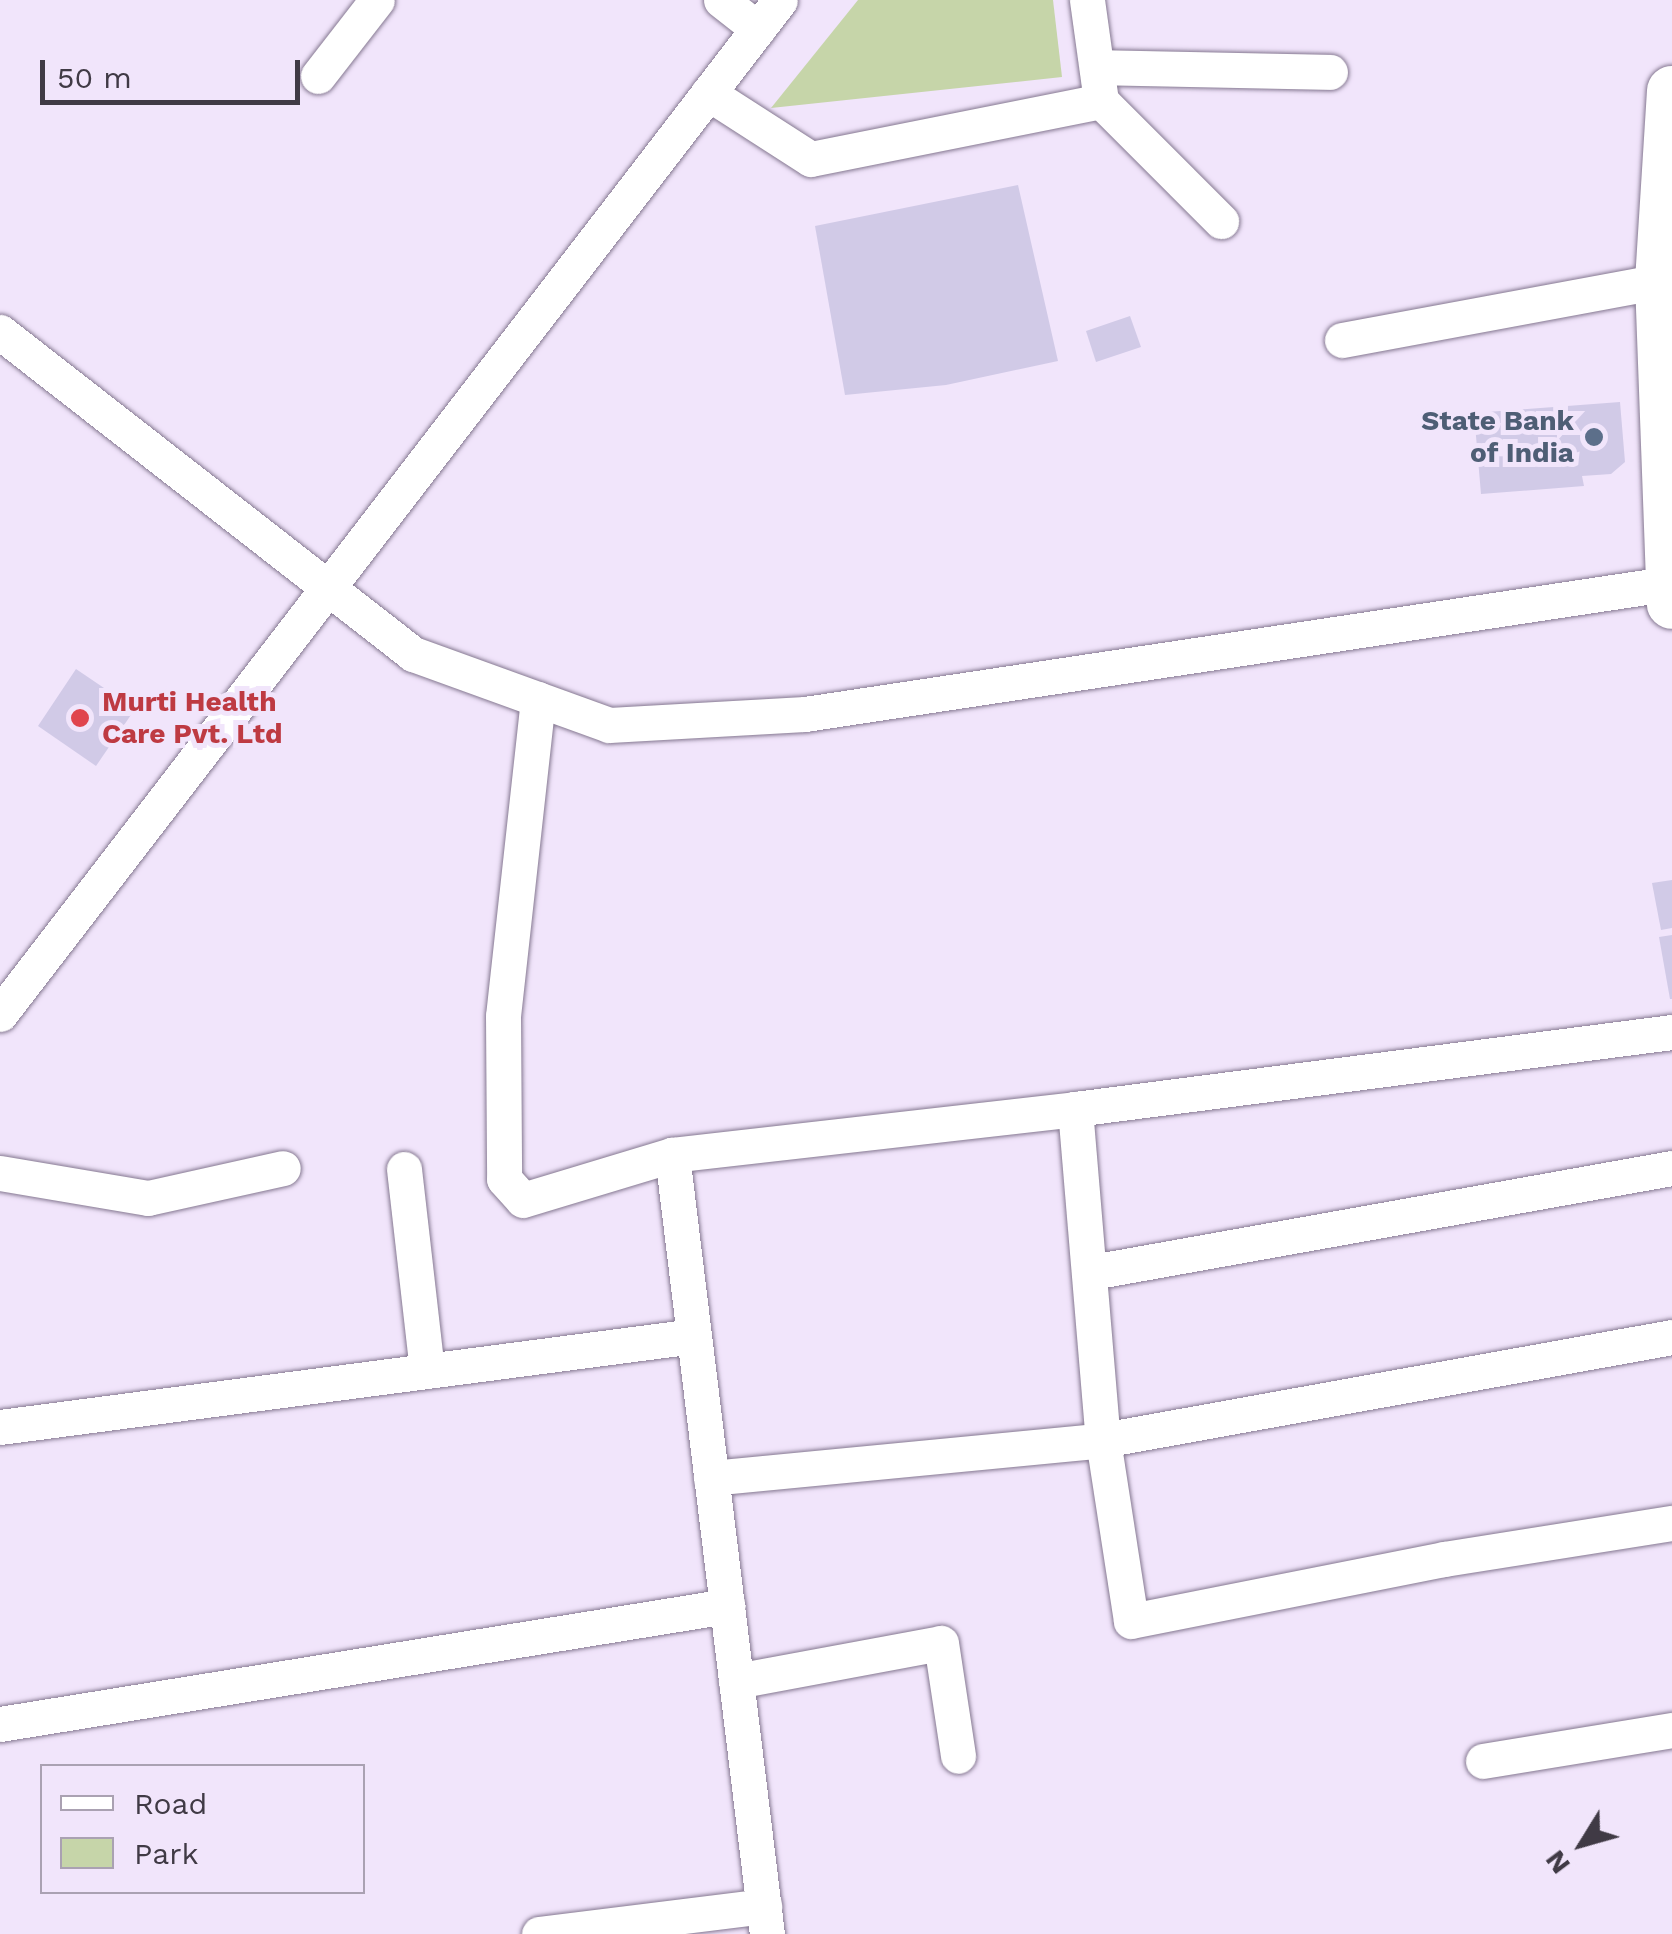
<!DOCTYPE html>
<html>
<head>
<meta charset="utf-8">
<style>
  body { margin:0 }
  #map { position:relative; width:1672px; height:1934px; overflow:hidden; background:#f1e5fb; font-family:"Work Sans",sans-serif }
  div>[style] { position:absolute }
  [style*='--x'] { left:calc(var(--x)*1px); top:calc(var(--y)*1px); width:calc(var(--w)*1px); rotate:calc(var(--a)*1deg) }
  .green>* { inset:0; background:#c6d5a9 }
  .building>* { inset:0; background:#d1cae7 }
  .roads { filter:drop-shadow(0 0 2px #857891) drop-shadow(0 0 2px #857891) }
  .street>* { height:35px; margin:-17.5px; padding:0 17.5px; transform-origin:17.5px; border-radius:17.5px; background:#fff }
  .secondary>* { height:50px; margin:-25px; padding:0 25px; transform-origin:25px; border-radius:25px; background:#fff }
  .dots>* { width:28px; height:28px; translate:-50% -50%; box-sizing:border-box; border:5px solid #f1e5fb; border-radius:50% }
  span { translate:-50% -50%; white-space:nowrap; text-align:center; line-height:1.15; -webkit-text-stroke:10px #f1e5fb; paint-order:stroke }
  .service-label { font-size:28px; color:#4e5e75; font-weight:700 }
  .right { translate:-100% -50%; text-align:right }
  .health-label { font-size:28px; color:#be3a42; font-weight:700 }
  .left { translate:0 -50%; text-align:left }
  .legend { position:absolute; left:40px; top:1764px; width:325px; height:130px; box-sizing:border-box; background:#f1e5fb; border:2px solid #aaa1b2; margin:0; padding:12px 18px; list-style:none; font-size:30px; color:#403a45 }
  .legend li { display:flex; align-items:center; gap:20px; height:50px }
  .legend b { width:50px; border:2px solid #aaa1b2 }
  .north { position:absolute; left:1532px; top:1794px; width:100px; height:100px; -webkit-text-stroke:8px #f1e5fb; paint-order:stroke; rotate:233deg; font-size:28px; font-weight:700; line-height:40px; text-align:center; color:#403a45 }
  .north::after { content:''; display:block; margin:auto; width:35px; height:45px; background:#403a45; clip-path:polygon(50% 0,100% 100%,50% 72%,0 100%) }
  .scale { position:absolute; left:40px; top:60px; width:260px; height:45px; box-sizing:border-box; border:5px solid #403a45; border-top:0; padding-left:12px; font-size:30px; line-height:35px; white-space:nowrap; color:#403a45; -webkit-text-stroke:8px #f1e5fb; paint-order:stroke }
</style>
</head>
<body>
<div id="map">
  <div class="green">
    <div style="clip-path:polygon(858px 0,1053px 0,1062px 77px,771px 108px)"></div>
  </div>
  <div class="building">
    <div style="clip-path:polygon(1018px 185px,1058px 361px,946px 385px,845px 395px,815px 226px)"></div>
    <div style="clip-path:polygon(1130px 316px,1141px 347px,1096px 362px,1086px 331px)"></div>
    <div style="clip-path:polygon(1620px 402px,1625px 462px,1611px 474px,1582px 476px,1584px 486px,1481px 494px,1474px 413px)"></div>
    <div style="clip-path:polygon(76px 669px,135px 709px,96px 766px,38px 726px)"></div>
    <div style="clip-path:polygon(1672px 880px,1672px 928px,1661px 930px,1652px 883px)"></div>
    <div style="clip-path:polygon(1672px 935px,1672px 999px,1670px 999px,1659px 937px)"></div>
  </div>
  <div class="roads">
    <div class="street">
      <div style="--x:721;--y:0;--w:47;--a:38.1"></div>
      <div style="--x:1097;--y:67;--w:233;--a:1.2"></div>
      <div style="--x:318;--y:76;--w:96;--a:-52.2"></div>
      <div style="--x:708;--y:93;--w:122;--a:32.7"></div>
      <div style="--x:811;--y:159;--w:296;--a:-11.3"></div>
      <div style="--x:1101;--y:101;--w:102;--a:-97.9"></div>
      <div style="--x:1101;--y:101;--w:170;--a:45"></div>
      <div style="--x:0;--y:332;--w:524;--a:37.94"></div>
      <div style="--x:413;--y:654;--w:208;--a:19.9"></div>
      <div style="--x:609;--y:725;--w:196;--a:-3.2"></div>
      <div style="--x:805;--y:714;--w:877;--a:-8.59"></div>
      <div style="--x:1342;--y:340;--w:323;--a:-10.5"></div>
      <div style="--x:538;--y:699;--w:319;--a:96.3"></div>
      <div style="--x:503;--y:1016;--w:163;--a:89.6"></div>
      <div style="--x:504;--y:1179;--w:28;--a:48"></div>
      <div style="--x:523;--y:1200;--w:156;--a:-16.8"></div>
      <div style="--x:672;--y:1155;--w:406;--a:-6.5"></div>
      <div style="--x:0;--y:1014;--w:1279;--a:-52.43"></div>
      <div style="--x:1672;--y:1032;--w:602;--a:172.65"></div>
      <div style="--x:1075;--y:1109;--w:332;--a:85.2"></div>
      <div style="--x:1103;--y:1440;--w:183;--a:81.2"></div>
      <div style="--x:1131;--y:1621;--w:319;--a:-11.2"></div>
      <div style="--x:1444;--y:1559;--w:231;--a:-9"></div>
      <div style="--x:672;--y:1155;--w:785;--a:83.05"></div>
      <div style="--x:404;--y:1169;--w:203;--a:83.5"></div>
      <div style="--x:0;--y:1173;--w:150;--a:9.6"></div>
      <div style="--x:148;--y:1198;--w:138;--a:-12.5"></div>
      <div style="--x:1092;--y:1272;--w:589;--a:-10.17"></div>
      <div style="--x:0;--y:1427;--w:700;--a:-7.47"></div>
      <div style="--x:711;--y:1478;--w:394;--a:-5.5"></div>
      <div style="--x:1103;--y:1440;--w:578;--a:-10.26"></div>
      <div style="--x:736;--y:1681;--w:208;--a:-10.5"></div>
      <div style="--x:941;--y:1643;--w:114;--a:81.4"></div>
      <div style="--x:0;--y:1724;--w:737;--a:-9.22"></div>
      <div style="--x:1483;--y:1761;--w:192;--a:-9.3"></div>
      <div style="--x:539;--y:1934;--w:227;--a:-7.1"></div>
    </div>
    <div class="secondary">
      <div style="--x:1672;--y:91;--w:190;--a:93.6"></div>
      <div style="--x:1660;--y:281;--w:323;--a:87.9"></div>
    </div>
  </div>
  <div class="dots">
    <div style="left:1594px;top:437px;background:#5c6f8a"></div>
    <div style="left:80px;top:718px;background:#e0444e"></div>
  </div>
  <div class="service-label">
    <span class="right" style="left:1574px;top:437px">State Bank<br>of India</span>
  </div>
  <div class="health-label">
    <span class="left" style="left:102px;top:718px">Murti Health<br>Care Pvt. Ltd</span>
  </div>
  <ul class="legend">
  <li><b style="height:12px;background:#fff"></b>Road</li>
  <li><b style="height:28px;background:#c6d5a9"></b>Park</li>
  </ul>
  <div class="north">N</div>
  <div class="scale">50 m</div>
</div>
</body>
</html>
